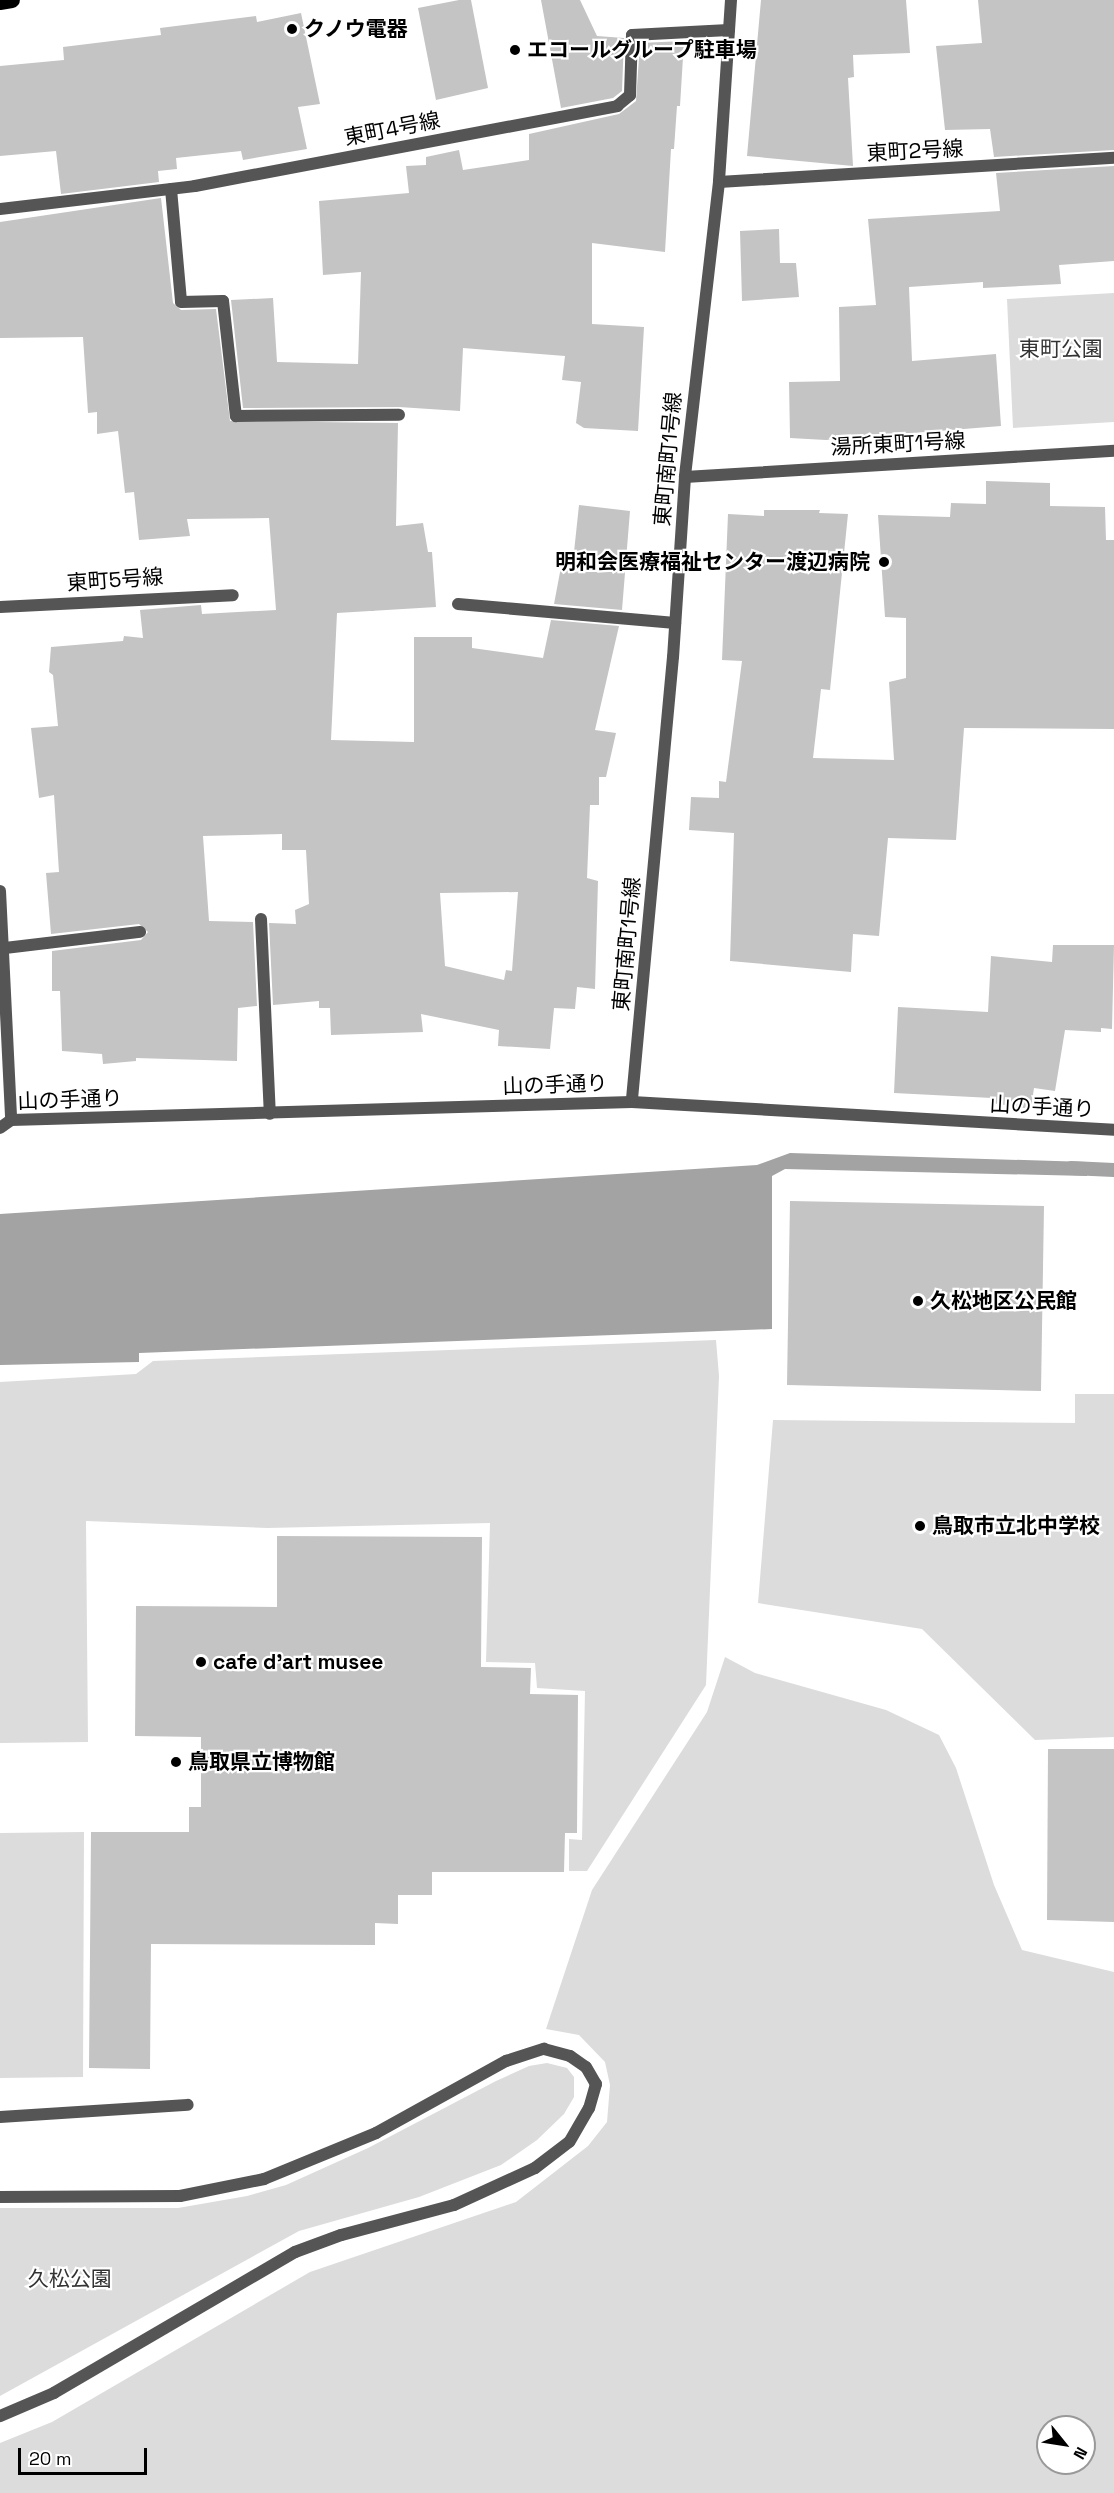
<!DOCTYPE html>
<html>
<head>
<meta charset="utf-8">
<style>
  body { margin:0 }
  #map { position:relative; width:1114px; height:2493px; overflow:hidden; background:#fff; font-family:"Space Grotesk","Noto Sans JP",sans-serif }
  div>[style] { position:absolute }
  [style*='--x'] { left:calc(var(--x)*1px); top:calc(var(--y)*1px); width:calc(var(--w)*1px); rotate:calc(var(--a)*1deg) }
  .green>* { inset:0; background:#dcdcdc }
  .water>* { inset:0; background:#a3a3a3 }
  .stream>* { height:14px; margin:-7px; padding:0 7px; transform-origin:7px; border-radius:7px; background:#a3a3a3 }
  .building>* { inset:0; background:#c4c4c4 }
  .service>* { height:12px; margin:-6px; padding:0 6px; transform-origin:6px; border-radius:6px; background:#555 }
  .minor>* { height:12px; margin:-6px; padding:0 6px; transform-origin:6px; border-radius:6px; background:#555 }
  .tertiary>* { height:12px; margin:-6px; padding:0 6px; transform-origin:6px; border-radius:6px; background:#555 }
  .trunk>* { height:16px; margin:-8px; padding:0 8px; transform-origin:8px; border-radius:8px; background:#000 }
  .dots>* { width:16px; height:16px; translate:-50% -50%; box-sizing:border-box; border:3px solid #fff; border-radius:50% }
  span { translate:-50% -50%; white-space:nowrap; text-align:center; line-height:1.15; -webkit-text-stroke:4.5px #fff; paint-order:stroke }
  .poi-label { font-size:21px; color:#000; font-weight:700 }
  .left { translate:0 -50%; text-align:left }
  .right { translate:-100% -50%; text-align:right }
  .street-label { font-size:21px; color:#000 }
  .park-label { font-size:21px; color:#333 }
  .north { position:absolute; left:1036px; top:2415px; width:60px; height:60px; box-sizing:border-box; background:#fff; border:2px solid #999; border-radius:50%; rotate:120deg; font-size:16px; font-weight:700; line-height:24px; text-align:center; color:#000 }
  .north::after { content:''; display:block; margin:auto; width:21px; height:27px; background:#000; clip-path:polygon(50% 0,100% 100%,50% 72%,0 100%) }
  .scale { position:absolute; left:18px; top:2448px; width:129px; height:27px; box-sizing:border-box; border:3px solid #000; border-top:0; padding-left:8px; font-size:18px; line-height:21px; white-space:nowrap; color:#000; -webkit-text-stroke:4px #fff; paint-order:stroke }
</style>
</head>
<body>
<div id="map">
  <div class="green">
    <div style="clip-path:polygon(1114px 293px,1114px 422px,1013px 428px,1007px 299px)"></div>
    <div style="clip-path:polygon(716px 1340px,719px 1376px,706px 1685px,587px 1871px,569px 1871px,569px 1839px,582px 1840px,585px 1691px,537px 1688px,535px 1663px,486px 1662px,490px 1523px,267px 1528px,86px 1521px,88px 1742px,0 1743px,0 1382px,136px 1374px,153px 1361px)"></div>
    <div style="clip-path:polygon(1075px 1394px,1114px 1394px,1114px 1737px,1035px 1740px,922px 1629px,758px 1603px,773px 1420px,1075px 1423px)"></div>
    <div style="clip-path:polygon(evenodd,725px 1657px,755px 1673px,886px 1710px,939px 1735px,956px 1768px,994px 1885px,1022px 1950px,1114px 1972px,1114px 2493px,0 2493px,0 2443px,52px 2422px,310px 2272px,516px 2202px,588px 2146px,607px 2122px,610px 2085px,605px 2062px,579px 2035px,546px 2029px,592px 1890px,707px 1712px,725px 1657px,1048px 2427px,1084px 2427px,1084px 2463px,1048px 2463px,1048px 2427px)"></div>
    <div style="clip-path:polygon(84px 1832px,83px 2077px,0 2078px,0 1833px)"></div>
    <div style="clip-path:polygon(547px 2063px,567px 2068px,574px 2077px,574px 2097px,564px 2114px,537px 2140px,501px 2165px,419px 2197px,299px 2231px,0 2396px,0 2208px,178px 2208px,247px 2196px,286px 2185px,368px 2148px,496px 2081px,529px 2066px)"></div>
  </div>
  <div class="water">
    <div style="clip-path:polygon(790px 1153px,1087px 1162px,1087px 1176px,785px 1169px,772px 1176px,772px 1329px,139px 1353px,139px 1362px,0 1365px,0 1214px,757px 1165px)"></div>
  </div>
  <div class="stream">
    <div style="--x:1071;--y:1168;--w:43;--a:2.7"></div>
  </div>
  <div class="building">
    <div style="clip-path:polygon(459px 0,471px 0,488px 88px,436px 100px,418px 8px)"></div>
    <div style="clip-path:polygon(541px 0,580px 0,597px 36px,624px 38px,622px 91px,613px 98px,561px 108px)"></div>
    <div style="clip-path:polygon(761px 0,906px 0,910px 53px,853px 55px,854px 77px,848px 78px,853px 166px,747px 156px)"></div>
    <div style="clip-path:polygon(978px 0,1114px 0,1114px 150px,994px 157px,990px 129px,945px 130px,936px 46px,982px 43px)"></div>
    <div style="clip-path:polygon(301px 13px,320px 104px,298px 107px,307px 149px,243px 160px,241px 151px,176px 158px,177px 169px,158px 171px,159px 182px,61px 194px,56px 151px,0 156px,0 66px,64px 60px,63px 47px,161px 35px,160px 28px,256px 16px,257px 22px)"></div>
    <div style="clip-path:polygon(684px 41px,680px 106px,677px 106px,674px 149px,671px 149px,665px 252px,592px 243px,592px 324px,644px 327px,638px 431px,584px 428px,576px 423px,581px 382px,562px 380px,565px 356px,463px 348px,460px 411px,399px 407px,243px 408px,231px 300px,273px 298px,277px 362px,358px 364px,361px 272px,323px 275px,319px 201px,409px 193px,406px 166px,426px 165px,426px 157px,459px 150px,463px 170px,529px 160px,529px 134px,619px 114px,636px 101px,640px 43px)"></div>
    <div style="clip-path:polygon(1114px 166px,1114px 261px,1059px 265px,1061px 284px,983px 288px,983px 282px,909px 287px,912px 361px,996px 354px,1001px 426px,826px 440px,790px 438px,789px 382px,840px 381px,839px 307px,876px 305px,868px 219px,1000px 211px,996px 173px)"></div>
    <div style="clip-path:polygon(evenodd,161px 198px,173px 303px,181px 310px,216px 309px,230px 421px,398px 423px,396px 526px,423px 523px,428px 552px,432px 552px,436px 607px,337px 613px,331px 740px,414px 742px,414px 637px,472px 637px,472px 648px,543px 658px,551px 620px,619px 626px,595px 730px,616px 733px,606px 777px,599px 777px,599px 805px,590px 805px,587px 878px,598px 881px,595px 989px,577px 987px,575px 1009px,554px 1008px,550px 1049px,498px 1046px,499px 1030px,421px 1014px,423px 1032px,331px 1035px,330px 1008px,319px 1008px,319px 1001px,273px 1005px,269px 923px,296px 924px,295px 910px,309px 904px,306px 850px,282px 850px,282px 834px,203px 836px,209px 921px,253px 922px,257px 1006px,238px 1008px,237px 1061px,136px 1058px,136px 1061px,103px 1064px,102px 1054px,62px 1051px,60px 991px,52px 991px,52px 951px,141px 940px,148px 932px,139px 924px,51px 934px,46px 873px,59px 872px,54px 795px,39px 798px,31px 728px,58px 726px,53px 675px,49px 672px,51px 647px,123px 641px,124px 636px,143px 638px,140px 610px,201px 605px,202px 614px,276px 610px,269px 518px,187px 519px,190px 536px,139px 540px,134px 492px,125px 493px,118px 431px,97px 434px,97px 412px,88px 413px,83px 337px,0 338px,0 222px,161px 198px,518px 892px,512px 971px,506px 970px,504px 980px,445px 966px,440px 893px,518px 892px)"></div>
    <div style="clip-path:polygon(779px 229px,780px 263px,796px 263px,799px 297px,742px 301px,740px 231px)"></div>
    <div style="clip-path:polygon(986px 481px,1050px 483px,1050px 506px,1105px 507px,1106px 540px,1114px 540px,1114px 729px,964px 728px,956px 840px,888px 838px,879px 936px,853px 934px,851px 972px,730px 961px,734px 833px,689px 830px,691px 797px,719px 798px,719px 781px,726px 782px,742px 661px,722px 660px,728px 514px,764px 516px,764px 510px,820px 510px,819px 513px,848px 514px,830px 690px,821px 689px,813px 758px,894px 760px,889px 682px,906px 678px,906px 618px,885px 617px,878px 515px,950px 517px,951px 503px,986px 504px)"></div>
    <div style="clip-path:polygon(579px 505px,630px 511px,622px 610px,554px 604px,564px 551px,574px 552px)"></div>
    <div style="clip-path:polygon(1053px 945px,1114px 945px,1112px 1029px,1101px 1028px,1101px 1032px,1065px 1030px,1055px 1091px,1034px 1088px,1031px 1109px,992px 1103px,992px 1098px,894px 1093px,898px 1007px,988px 1012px,991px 956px,1052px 962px)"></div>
    <div style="clip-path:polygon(790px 1201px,1044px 1206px,1041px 1391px,787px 1385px)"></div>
    <div style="clip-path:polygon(277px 1536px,482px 1537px,481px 1667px,531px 1668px,530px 1694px,578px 1695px,577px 1833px,565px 1833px,564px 1872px,432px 1872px,432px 1895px,398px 1895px,398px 1924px,375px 1923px,375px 1945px,151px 1944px,150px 2069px,89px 2068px,91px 1832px,189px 1832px,189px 1807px,201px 1807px,201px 1737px,135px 1736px,136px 1606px,277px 1607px)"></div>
    <div style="clip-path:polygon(1048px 1749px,1114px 1749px,1114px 1922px,1047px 1920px)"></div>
  </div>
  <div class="service">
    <div style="--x:236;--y:416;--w:163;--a:-0.4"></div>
    <div style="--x:458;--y:604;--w:218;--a:5"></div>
    <div style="--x:261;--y:919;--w:195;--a:87.4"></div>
    <div style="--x:5;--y:948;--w:136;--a:-6.8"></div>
    <div style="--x:0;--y:2117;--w:188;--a:-3.7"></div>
    <div style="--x:0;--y:2197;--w:180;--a:-0.3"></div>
    <div style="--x:180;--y:2196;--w:86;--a:-11.4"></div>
    <div style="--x:264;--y:2179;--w:121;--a:-22.3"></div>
    <div style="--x:376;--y:2133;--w:149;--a:-29"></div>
    <div style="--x:506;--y:2061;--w:40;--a:-18"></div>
    <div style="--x:544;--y:2049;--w:27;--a:15"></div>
    <div style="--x:570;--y:2056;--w:19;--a:35"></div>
    <div style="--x:586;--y:2067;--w:20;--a:60"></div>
    <div style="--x:596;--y:2084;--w:25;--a:106"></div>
    <div style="--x:589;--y:2108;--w:39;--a:120"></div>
    <div style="--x:569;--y:2142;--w:43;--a:142.6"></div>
    <div style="--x:535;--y:2168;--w:89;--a:155.4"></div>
    <div style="--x:454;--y:2205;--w:117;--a:165.1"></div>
    <div style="--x:341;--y:2235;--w:49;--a:159.7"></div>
    <div style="--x:295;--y:2252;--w:279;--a:149.7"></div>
    <div style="--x:54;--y:2393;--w:59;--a:156.9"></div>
  </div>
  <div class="minor">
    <div style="--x:731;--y:0;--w:182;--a:93.8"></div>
    <div style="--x:719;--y:182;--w:297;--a:96.6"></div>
    <div style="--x:685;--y:477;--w:180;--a:93.8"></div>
    <div style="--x:673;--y:657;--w:447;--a:95.3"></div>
    <div style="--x:632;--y:1102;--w:483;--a:3.3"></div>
    <div style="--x:719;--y:182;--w:396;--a:-3.5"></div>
    <div style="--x:171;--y:189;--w:113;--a:84.9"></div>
    <div style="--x:181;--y:302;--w:42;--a:-1.4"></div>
    <div style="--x:223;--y:301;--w:116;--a:83.6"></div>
    <div style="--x:0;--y:209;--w:196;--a:-6.7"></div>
    <div style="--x:195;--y:186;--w:430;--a:-10.7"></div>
    <div style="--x:617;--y:106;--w:17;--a:-40"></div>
    <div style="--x:630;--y:95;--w:60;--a:-88.1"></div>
    <div style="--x:632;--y:35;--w:97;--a:-3"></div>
    <div style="--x:685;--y:477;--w:430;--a:-3.5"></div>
    <div style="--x:0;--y:607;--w:233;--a:-2.9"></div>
    <div style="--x:0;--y:891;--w:229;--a:87.2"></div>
  </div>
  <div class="tertiary">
    <div style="--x:0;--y:1128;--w:14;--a:-36"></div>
    <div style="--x:11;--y:1120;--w:621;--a:-1.66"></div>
  </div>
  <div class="trunk">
    <div style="--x:0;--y:2;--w:12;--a:-9"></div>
  </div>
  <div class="dots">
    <div style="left:292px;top:29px;background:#000"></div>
    <div style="left:515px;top:50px;background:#000"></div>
    <div style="left:884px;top:562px;background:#000"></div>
    <div style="left:918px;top:1301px;background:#000"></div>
    <div style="left:920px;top:1526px;background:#000"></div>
    <div style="left:201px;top:1662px;background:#000"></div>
    <div style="left:176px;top:1762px;background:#000"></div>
  </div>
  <div class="poi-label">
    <span class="left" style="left:304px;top:29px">クノウ電器</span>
    <span class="left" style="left:527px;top:50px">エコールグループ駐車場</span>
    <span class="right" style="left:870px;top:562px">明和会医療福祉センター渡辺病院</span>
    <span class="left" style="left:930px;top:1301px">久松地区公民館</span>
    <span class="left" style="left:932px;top:1526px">鳥取市立北中学校</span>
    <span class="left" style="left:213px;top:1662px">cafe d'art musee</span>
    <span class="left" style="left:188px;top:1762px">鳥取県立博物館</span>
  </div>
  <div class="street-label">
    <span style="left:392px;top:129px;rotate:-11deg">東町4号線</span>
    <span style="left:915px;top:151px;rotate:-3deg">東町2号線</span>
    <span style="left:898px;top:444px;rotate:-3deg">湯所東町1号線</span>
    <span style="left:668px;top:459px;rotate:-85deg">東町南町1号線</span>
    <span style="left:115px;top:580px;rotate:-4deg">東町5号線</span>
    <span style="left:627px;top:944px;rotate:-85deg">東町南町1号線</span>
    <span style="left:555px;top:1085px;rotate:-2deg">山の手通り</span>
    <span style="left:70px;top:1100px;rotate:-2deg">山の手通り</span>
    <span style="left:1042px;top:1107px;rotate:3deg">山の手通り</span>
  </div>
  <div class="park-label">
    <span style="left:1061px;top:349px">東町公園</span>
    <span style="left:70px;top:2279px">久松公園</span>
  </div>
  <div class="north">N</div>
  <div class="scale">20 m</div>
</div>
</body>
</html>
